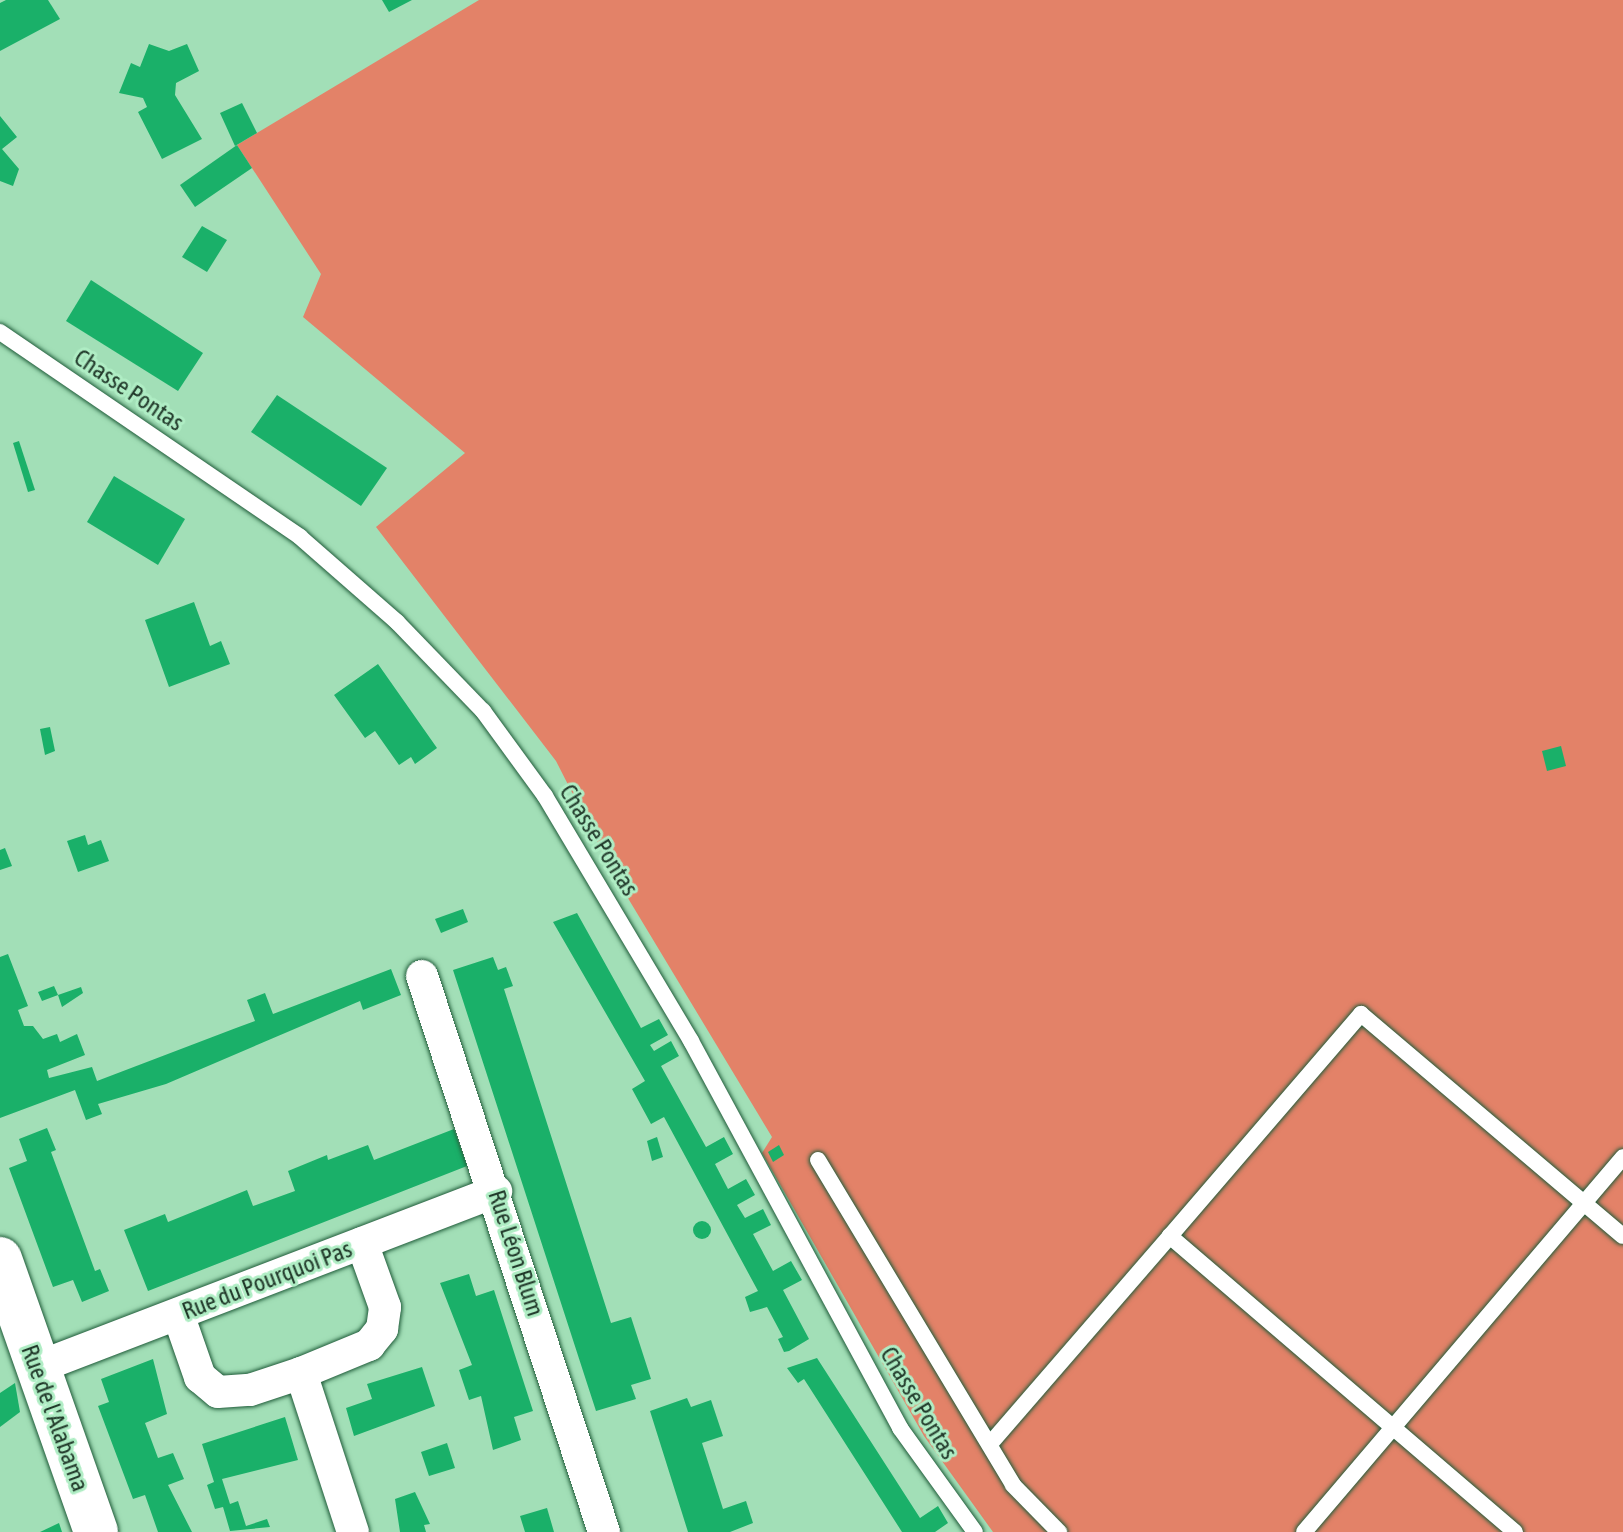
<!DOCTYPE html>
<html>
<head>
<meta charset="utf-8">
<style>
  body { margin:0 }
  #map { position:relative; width:1623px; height:1532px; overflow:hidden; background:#a2dfb7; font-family:"Asap Condensed",sans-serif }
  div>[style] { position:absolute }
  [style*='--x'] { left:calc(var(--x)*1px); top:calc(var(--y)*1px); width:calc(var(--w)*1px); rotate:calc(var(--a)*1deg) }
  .green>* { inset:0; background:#e38268 }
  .building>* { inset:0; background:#1ab069 }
  .round { border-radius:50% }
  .roads { filter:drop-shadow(0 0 2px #205c3a) drop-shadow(0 0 2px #205c3a) }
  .lane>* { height:16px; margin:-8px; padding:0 8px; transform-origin:8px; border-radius:8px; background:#fff }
  .street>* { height:32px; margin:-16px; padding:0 16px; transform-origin:16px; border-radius:16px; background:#fff }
  .secondary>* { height:44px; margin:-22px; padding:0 22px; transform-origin:22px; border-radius:22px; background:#fff }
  span { translate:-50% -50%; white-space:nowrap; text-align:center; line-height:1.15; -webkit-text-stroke:6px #afedc4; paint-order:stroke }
  .street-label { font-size:24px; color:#21392a }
</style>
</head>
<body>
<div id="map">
  <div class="green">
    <div style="clip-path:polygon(479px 0,1623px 0,1623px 1532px,993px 1532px,924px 1436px,762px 1153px,772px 1137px,614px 875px,556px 761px,376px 527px,465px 453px,303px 317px,321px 274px,237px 145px)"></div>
  </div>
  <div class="building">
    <div style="clip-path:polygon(6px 0,48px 0,60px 19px,0 51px,0 3px)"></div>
    <div style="clip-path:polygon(382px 0,412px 0,389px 12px)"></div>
    <div style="clip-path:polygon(149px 44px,169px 51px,187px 44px,199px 71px,176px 83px,175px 95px,202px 139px,162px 159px,138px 112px,147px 107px,143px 98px,119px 93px,131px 63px,140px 67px)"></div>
    <div style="clip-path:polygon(242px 103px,257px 133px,235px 146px,220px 113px)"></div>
    <div style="clip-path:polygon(0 116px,17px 137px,2px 149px,19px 169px,13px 186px,0 181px)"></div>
    <div style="clip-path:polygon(237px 145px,252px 168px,195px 207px,180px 185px)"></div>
    <div style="clip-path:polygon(202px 226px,227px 240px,207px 272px,182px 257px)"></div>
    <div style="clip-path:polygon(91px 280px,203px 353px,178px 391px,66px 321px)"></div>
    <div style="clip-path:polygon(277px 395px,387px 468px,361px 506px,251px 432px)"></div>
    <div style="clip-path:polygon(19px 441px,35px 490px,28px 492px,13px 443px)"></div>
    <div style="clip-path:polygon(114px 476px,185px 519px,158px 565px,87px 522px)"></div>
    <div style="clip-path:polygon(194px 602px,210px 646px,221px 641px,230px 664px,169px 687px,145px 620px)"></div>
    <div style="clip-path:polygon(378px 664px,437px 748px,415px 764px,411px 757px,399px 765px,375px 731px,365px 738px,334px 695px)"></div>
    <div style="clip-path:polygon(50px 727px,55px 751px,45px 755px,40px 729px)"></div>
    <div style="clip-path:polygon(1561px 746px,1566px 766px,1547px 771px,1542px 751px)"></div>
    <div style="clip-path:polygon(85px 835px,88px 845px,101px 840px,109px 861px,78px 872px,67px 841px)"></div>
    <div style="clip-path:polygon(5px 848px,12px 866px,0 870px,0 850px)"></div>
    <div style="clip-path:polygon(463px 909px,468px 922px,441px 933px,435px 919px)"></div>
    <div style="clip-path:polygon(577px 913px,641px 1028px,659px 1019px,668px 1035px,650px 1045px,654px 1051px,671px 1041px,679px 1056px,661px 1066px,706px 1147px,724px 1137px,733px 1154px,715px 1164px,728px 1189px,746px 1179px,755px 1195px,737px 1205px,745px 1218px,763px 1209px,771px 1225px,753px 1234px,773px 1271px,791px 1261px,802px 1280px,783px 1290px,809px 1339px,789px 1351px,784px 1352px,778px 1339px,783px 1337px,767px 1307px,750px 1312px,745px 1297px,758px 1291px,664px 1117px,651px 1124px,632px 1089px,645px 1081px,553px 922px)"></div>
    <div style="clip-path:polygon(8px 954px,28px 1006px,18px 1010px,24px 1026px,33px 1026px,43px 1039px,57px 1034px,60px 1042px,77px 1034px,85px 1055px,47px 1070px,49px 1078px,92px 1067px,97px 1081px,236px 1028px,255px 1021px,247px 1000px,265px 993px,273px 1014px,391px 969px,401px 995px,363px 1010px,360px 1001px,166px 1084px,98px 1104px,102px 1114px,86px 1120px,75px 1090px,0 1118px,0 957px)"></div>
    <div style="clip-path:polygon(493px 957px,498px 970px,506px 967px,513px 986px,504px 989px,611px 1323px,631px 1317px,651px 1379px,631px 1385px,636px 1399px,596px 1411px,453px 970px)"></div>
    <div style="clip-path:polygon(54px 986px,58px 995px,81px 987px,83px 993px,62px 1007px,58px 995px,42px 1001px,38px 992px)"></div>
    <div style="clip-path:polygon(47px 1128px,56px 1150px,51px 1152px,95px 1271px,100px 1269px,109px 1291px,82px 1302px,73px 1280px,53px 1287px,9px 1168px,27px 1161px,19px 1139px)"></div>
    <div style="clip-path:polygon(454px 1129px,467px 1166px,148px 1291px,124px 1230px,165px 1214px,168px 1222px,247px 1190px,253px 1206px,295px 1191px,288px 1171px,327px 1155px,328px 1160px,368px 1145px,374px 1160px)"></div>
    <div style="clip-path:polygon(657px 1137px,663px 1157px,652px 1161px,647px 1141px)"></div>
    <div style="clip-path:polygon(779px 1145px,784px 1155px,773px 1162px,768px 1152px)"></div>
    <div class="round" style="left:693px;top:1221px;width:18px;height:18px"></div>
    <div style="clip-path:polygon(469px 1274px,476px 1296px,494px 1290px,533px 1411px,514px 1417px,521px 1440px,493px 1450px,481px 1396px,469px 1400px,459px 1370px,472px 1365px,440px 1283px)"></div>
    <div style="clip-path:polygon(817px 1358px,920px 1518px,938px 1506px,948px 1523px,935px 1532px,902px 1532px,804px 1379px,798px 1383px,787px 1368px)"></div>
    <div style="clip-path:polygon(153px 1359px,167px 1414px,145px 1423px,158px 1458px,173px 1453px,184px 1479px,168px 1485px,192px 1532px,158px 1532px,145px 1495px,133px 1499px,98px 1406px,109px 1402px,101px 1379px)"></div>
    <div style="clip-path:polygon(422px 1367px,435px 1406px,354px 1436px,346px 1408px,372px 1399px,367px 1384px)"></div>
    <div style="clip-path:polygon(15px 1383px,20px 1412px,0 1427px,0 1393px)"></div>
    <div style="clip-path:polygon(687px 1398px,691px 1407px,711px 1400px,723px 1436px,702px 1443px,723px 1509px,746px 1501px,753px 1523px,730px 1532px,688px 1532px,650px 1411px)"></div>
    <div style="clip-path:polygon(285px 1417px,298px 1460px,222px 1479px,230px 1504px,238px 1501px,246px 1526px,267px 1519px,270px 1527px,230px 1531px,223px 1507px,215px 1509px,207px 1485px,214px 1482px,202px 1444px)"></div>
    <div style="clip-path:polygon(447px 1443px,455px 1468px,429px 1476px,421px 1452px)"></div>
    <div style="clip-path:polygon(415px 1492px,430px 1524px,424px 1525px,426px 1532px,400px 1532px,395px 1499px)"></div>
    <div style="clip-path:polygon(547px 1508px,554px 1532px,525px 1532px,520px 1516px)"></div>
    <div style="clip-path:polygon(59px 1523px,62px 1532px,40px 1532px)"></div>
  </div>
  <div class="roads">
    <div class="lane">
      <div style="--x:0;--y:332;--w:363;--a:34.3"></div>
      <div style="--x:300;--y:537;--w:129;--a:41.2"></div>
      <div style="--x:397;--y:622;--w:124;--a:46"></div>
      <div style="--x:483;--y:711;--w:105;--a:53.9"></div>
      <div style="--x:545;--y:796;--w:285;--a:59.2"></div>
      <div style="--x:691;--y:1041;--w:440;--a:61.6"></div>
      <div style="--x:900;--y:1428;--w:128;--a:54.2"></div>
      <div style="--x:818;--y:1160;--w:379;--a:59"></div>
      <div style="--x:1013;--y:1485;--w:66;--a:45.6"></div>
      <div style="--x:990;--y:1444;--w:275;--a:-49.1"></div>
      <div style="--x:1304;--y:1532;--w:492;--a:-49.6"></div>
      <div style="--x:1515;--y:1532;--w:455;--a:-139.4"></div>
      <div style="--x:1170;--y:1236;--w:293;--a:-49.3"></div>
      <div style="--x:1361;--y:1014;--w:343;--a:40.3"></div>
    </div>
    <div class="street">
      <div style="--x:422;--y:976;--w:585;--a:71.87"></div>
      <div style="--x:178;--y:1314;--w:67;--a:70.8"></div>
      <div style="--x:200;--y:1377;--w:23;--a:40"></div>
      <div style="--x:218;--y:1392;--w:32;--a:-4"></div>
      <div style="--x:250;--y:1390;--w:54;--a:-18.4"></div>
      <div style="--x:301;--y:1373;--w:74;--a:-22.4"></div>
      <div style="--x:369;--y:1345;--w:21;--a:-51"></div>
      <div style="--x:382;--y:1329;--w:22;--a:-82"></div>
      <div style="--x:385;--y:1307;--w:68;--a:-109.8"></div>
      <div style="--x:36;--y:1368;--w:493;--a:-21"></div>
      <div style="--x:301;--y:1373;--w:167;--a:71.9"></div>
    </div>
    <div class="secondary">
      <div style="--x:0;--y:1259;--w:289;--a:70.6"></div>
    </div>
  </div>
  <div class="street-label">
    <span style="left:129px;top:390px;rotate:34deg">Chasse Pontas</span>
    <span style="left:599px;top:840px;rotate:58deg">Chasse Pontas</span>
    <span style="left:516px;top:1253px;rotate:72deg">Rue Léon Blum</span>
    <span style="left:267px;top:1280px;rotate:-21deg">Rue du Pourquoi Pas</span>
    <span style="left:919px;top:1403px;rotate:59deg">Chasse Pontas</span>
    <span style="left:55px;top:1418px;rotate:70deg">Rue de l'Alabama</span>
  </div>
</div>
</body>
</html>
